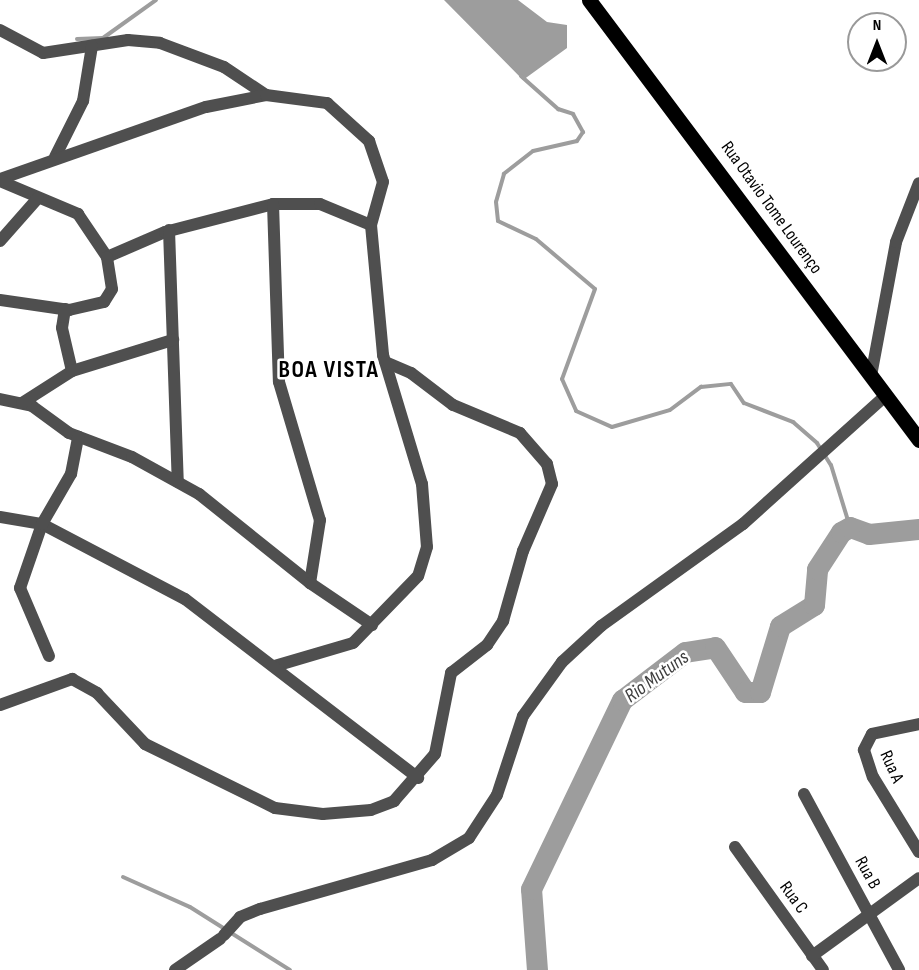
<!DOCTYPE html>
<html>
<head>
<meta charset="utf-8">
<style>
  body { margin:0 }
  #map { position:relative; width:919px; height:970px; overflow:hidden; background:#fff; font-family:"Sofia Sans Condensed",sans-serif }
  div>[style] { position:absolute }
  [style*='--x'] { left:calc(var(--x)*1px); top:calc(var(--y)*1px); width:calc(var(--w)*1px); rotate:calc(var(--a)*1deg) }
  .water>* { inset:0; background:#9d9d9d }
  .stream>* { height:4px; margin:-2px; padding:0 2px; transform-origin:2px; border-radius:2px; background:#9d9d9d }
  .river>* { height:21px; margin:-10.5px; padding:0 10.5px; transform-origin:10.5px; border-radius:10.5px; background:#9d9d9d }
  .street>* { height:12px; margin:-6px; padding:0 6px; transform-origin:6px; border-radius:6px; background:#4f4f4f }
  .primary>* { height:15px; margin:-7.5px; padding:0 7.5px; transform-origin:7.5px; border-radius:7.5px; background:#000 }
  span { translate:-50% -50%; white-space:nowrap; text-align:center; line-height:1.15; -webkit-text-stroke:5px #fff; paint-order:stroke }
  .street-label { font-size:18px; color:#000 }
  .water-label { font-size:20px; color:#3e3e3e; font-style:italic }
  .district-label { font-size:24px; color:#000; font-weight:700; letter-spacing:1.5px }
  .north { position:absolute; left:847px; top:12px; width:60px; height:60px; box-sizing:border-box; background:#fff; border:2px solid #999; border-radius:50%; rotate:0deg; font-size:16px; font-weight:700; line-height:24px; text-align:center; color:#000 }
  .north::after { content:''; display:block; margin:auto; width:21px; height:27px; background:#000; clip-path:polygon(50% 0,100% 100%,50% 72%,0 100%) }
</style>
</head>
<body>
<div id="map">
  <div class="water">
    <div style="clip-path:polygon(444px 0,518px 0,547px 22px,567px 25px,567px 48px,523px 80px)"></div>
  </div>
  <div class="stream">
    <div style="--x:77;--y:39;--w:26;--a:-2"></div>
    <div style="--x:103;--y:38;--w:65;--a:-35.6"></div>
    <div style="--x:521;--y:76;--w:50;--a:41.7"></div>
    <div style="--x:558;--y:109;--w:16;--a:18"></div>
    <div style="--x:573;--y:114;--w:21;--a:61"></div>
    <div style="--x:583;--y:132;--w:11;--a:124"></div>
    <div style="--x:577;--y:141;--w:45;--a:167.2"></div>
    <div style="--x:533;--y:151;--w:37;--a:142"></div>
    <div style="--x:504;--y:174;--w:29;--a:106"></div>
    <div style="--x:496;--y:202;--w:19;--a:84"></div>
    <div style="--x:498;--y:221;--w:42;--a:25.3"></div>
    <div style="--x:536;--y:239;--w:77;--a:40.3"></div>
    <div style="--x:595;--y:289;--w:96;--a:110.1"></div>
    <div style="--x:562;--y:379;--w:35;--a:66"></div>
    <div style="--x:576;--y:411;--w:39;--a:24"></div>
    <div style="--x:612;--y:427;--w:60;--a:-16.3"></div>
    <div style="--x:670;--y:410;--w:39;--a:-37"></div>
    <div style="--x:701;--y:387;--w:30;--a:-6"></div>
    <div style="--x:731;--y:384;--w:23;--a:56"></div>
    <div style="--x:744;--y:403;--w:53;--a:21.2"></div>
    <div style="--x:793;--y:422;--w:32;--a:41"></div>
    <div style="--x:817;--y:443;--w:26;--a:58"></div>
    <div style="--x:831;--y:465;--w:65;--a:73"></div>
    <div style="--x:123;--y:877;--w:73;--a:24.1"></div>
    <div style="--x:190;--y:907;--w:118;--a:32.2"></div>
  </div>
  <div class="river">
    <div style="--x:537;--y:970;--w:81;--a:-94.2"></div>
    <div style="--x:531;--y:889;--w:210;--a:-64.3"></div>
    <div style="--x:622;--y:700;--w:79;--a:-37.3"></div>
    <div style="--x:685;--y:652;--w:30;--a:-9"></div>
    <div style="--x:715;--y:647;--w:54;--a:56.3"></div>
    <div style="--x:745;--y:692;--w:15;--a:0"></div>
    <div style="--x:760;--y:692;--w:69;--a:-73.1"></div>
    <div style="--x:780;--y:626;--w:40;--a:-32"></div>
    <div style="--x:814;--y:605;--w:36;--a:-85"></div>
    <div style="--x:817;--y:569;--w:44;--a:-57"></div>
    <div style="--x:841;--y:532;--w:10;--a:-29"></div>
    <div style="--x:850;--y:527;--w:20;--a:20"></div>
    <div style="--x:869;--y:534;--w:50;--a:-5.7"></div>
  </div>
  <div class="street">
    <div style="--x:0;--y:30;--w:49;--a:28.1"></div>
    <div style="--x:43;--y:53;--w:86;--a:-8.7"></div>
    <div style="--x:128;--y:40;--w:32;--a:5"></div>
    <div style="--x:160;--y:43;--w:68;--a:20.6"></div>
    <div style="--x:224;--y:67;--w:50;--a:33.7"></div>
    <div style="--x:55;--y:157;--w:63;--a:-63.4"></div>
    <div style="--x:83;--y:101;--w:56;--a:-80.7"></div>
    <div style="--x:0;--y:179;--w:218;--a:-19.3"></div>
    <div style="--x:206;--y:107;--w:61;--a:-11.3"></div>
    <div style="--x:266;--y:95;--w:62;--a:7.5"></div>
    <div style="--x:327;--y:103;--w:57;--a:42.1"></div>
    <div style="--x:369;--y:141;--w:43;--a:71.1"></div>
    <div style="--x:383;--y:182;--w:45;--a:105.6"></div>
    <div style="--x:371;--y:225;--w:131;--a:84.7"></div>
    <div style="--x:383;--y:355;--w:135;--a:73.2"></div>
    <div style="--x:422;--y:484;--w:63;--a:85.5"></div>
    <div style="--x:427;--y:547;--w:30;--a:107"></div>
    <div style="--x:418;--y:576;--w:93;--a:134.1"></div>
    <div style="--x:353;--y:643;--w:81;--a:163.6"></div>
    <div style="--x:0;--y:181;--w:85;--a:22.9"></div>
    <div style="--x:78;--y:214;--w:52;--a:56"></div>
    <div style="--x:107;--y:257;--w:63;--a:-23.3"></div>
    <div style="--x:165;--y:232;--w:112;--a:-14.5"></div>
    <div style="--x:273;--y:204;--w:47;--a:0"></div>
    <div style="--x:320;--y:204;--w:55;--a:22.4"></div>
    <div style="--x:273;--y:204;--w:178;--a:88.1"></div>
    <div style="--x:279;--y:382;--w:144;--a:73.5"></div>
    <div style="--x:320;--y:520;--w:64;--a:99"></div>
    <div style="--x:169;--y:230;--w:252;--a:88"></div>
    <div style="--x:0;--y:241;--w:57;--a:-48.5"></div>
    <div style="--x:0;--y:300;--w:70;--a:8.2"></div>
    <div style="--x:69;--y:310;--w:36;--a:-13"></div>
    <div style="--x:104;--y:302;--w:15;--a:-58"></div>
    <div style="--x:112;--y:289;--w:32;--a:-99"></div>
    <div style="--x:65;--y:309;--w:19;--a:99"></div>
    <div style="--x:62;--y:328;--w:44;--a:76.9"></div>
    <div style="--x:871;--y:376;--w:136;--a:-79.4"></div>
    <div style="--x:896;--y:242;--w:63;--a:-68.7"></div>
    <div style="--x:0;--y:399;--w:33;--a:12"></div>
    <div style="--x:32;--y:406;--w:46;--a:36.1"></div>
    <div style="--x:69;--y:433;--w:67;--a:20.9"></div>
    <div style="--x:132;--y:457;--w:77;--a:28.9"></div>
    <div style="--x:199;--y:494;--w:142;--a:38.7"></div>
    <div style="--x:310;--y:583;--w:75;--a:34.1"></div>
    <div style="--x:22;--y:403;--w:59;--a:-32.6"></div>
    <div style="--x:72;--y:371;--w:106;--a:-17.1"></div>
    <div style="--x:0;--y:517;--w:43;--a:9.5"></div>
    <div style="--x:42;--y:524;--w:161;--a:27.7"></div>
    <div style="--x:185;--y:599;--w:294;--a:37.5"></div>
    <div style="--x:49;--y:656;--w:74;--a:-113.1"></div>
    <div style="--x:20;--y:588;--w:68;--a:-71"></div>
    <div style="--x:42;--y:524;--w:58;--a:-59.9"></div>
    <div style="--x:71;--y:474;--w:38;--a:-79"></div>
    <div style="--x:0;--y:705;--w:77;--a:-19.9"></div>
    <div style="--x:72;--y:679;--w:29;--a:29"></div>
    <div style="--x:97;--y:693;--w:70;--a:46.7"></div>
    <div style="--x:145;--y:744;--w:145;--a:26.2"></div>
    <div style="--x:275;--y:808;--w:48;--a:7.1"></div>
    <div style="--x:323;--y:814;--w:48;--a:-4.8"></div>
    <div style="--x:371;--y:810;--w:25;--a:-21"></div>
    <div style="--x:394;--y:801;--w:62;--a:-48.9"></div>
    <div style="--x:435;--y:754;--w:83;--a:-78.8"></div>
    <div style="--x:451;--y:673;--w:46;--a:-37.9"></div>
    <div style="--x:487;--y:645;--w:29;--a:-56"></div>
    <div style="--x:503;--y:621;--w:73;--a:-74.1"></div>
    <div style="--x:523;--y:551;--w:73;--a:-66.6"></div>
    <div style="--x:552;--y:484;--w:21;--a:-104"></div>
    <div style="--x:547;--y:464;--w:41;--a:-131.1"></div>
    <div style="--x:520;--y:433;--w:73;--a:-157.3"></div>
    <div style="--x:453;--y:405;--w:53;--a:-142.7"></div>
    <div style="--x:411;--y:373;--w:28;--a:-157"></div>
    <div style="--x:919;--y:724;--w:48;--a:168"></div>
    <div style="--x:872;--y:734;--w:18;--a:117"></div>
    <div style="--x:864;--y:750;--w:28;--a:72"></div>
    <div style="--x:873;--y:777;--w:88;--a:58.5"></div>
    <div style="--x:804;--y:794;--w:200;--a:61.6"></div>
    <div style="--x:735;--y:847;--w:151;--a:54.4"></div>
    <div style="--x:224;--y:935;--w:24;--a:-48"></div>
    <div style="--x:240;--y:917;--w:22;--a:-22"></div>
    <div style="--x:260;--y:909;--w:179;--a:-15.9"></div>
    <div style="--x:432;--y:860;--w:43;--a:-30.7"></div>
    <div style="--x:469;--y:838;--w:51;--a:-56.9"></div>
    <div style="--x:497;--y:795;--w:83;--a:-71.8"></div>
    <div style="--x:523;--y:716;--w:67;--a:-54.2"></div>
    <div style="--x:562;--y:662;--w:53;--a:-42.7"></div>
    <div style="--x:601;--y:626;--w:175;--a:-35.7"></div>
    <div style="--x:743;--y:524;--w:191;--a:-42"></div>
    <div style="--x:812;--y:956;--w:132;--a:-36.1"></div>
    <div style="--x:175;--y:970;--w:55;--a:-34.6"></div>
  </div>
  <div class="primary">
    <div style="--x:589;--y:0;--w:550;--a:53.13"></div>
  </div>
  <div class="street-label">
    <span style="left:771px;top:208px;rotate:54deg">Rua Otavio Tome Lourenço</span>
    <span style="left:891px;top:767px;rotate:66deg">Rua A</span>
    <span style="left:867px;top:873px;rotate:61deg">Rua B</span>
    <span style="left:793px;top:898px;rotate:54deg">Rua C</span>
  </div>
  <div class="water-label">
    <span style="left:657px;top:677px;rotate:-36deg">Rio Mutuns</span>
  </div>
  <div class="district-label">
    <span style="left:329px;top:370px">BOA VISTA</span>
  </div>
  <div class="north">N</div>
</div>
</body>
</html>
